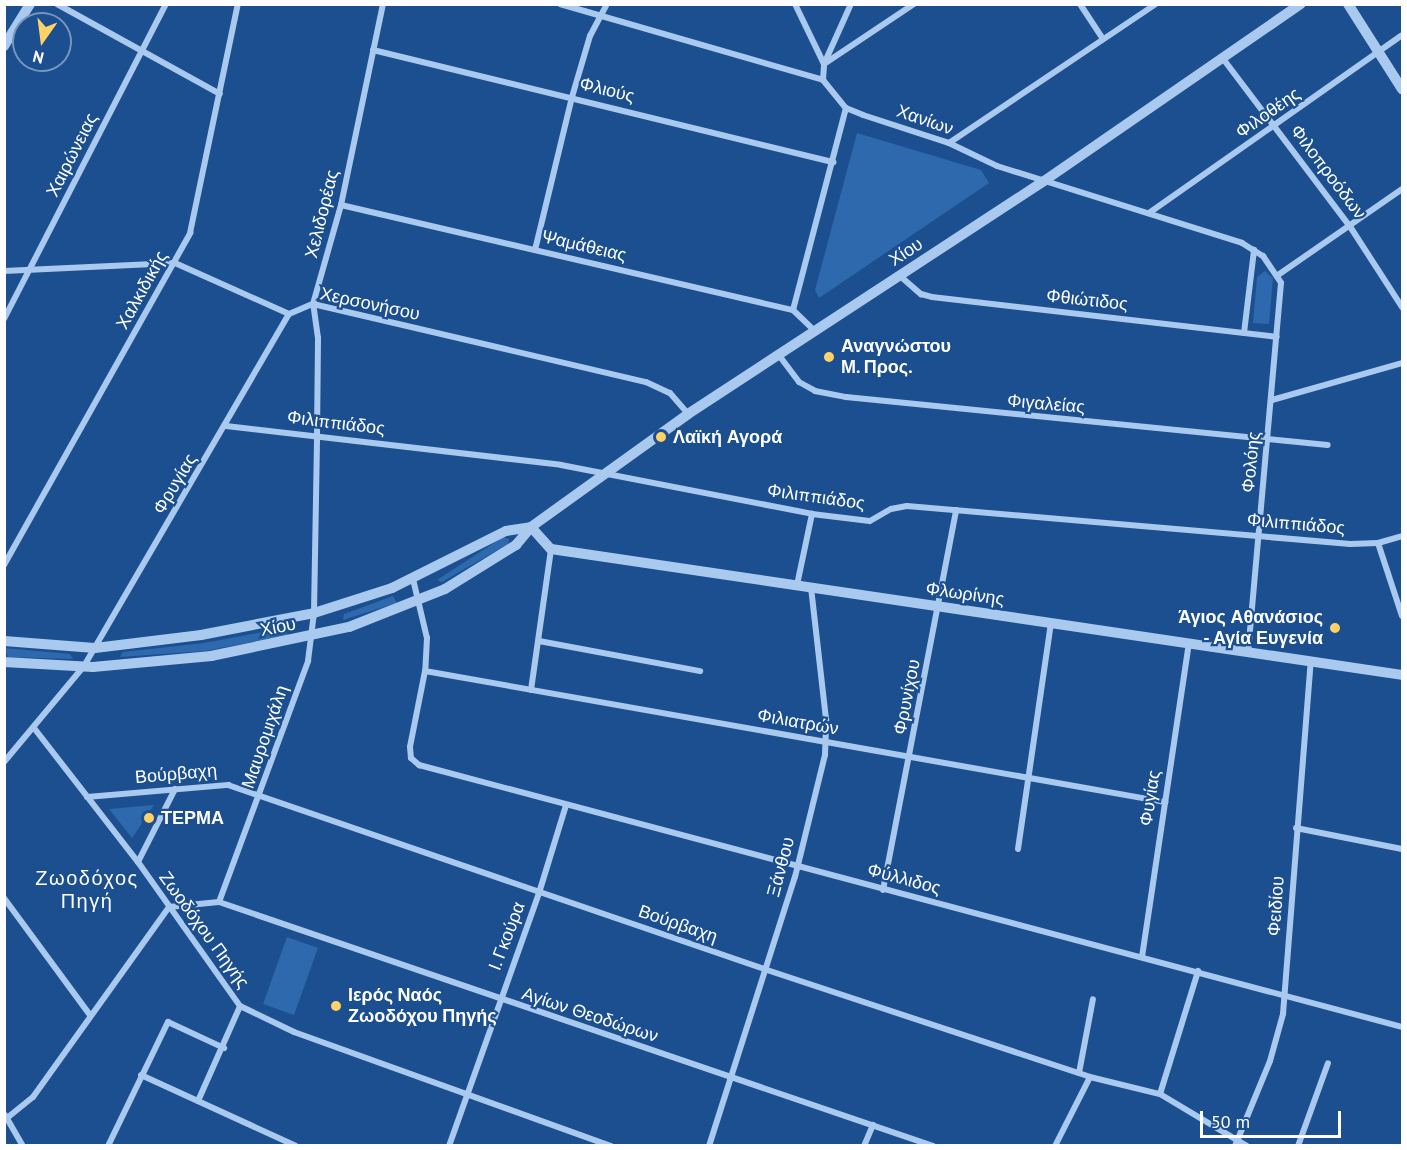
<!DOCTYPE html>
<html>
<head>
<meta charset="utf-8">
<style>
  body { margin:0 }
  #map { position:relative; width:1407px; height:1150px; overflow:hidden; background:#1b4f8f; font-family:"PT Sans",sans-serif }
  div>[style] { position:absolute }
  [style*='--x'] { left:calc(var(--x)*1px); top:calc(var(--y)*1px); width:calc(var(--w)*1px); rotate:calc(var(--a)*1deg) }
  .green>* { inset:0; background:#2e69ad }
  .minor>* { height:6px; margin:-3px; padding:0 3px; transform-origin:3px; border-radius:3px; background:#a9c9ee }
  .tertiary>* { height:10px; margin:-5px; padding:0 5px; transform-origin:5px; border-radius:5px; background:#a9c9ee }
  .dots>* { width:16px; height:16px; translate:-50% -50%; box-sizing:border-box; border:3px solid #1b4f8f; border-radius:50% }
  span { translate:-50% -50%; white-space:nowrap; text-align:center; line-height:1.15; -webkit-text-stroke:4.5px #1b4f8f; paint-order:stroke }
  .street-label { font-size:18px; color:#fff }
  .poi-label { font-size:18px; color:#fff; font-weight:700 }
  .left { translate:0 -50%; text-align:left }
  .right { translate:-100% -50%; text-align:right }
  .neighbourhood-label { font-size:20px; color:#fff; letter-spacing:1.5px }
  .frame { position:absolute; inset:0; border:6px solid #fff; pointer-events:none }
  .north { position:absolute; left:12px; top:12px; width:60px; height:60px; box-sizing:border-box; background:#1b4f8f; border:2px solid #7695bc; border-radius:50%; rotate:194deg; font-size:16px; font-weight:700; line-height:24px; text-align:center; color:#fff }
  .north::after { content:''; display:block; margin:auto; width:21px; height:27px; background:#ffd166; clip-path:polygon(50% 0,100% 100%,50% 72%,0 100%) }
  .scale { position:absolute; left:1200px; top:1111px; width:141px; height:27px; box-sizing:border-box; border:3px solid #fff; border-top:0; padding-left:8px; font-size:18px; line-height:21px; white-space:nowrap; color:#fff; -webkit-text-stroke:4px #1b4f8f; paint-order:stroke }
</style>
</head>
<body>
<div id="map">
  <div class="green">
    <div style="clip-path:polygon(857px 133px,981px 170px,989px 183px,819px 298px,815px 290px)"></div>
    <div style="clip-path:polygon(1265px 271px,1273px 278px,1269px 324px,1253px 323px,1257px 277px)"></div>
    <div style="clip-path:polygon(503px 537px,509px 539px,508px 544px,442px 582px,437px 580px)"></div>
    <div style="clip-path:polygon(393px 596px,397px 603px,343px 620px,344px 614px)"></div>
    <div style="clip-path:polygon(284px 628px,288px 635px,205px 651px,120px 657px,123px 652px,204px 643px)"></div>
    <div style="clip-path:polygon(4px 648px,70px 654px,73px 659px,8px 657px)"></div>
    <div style="clip-path:polygon(154px 805px,132px 838px,109px 809px)"></div>
    <div style="clip-path:polygon(287px 937px,318px 948px,294px 1015px,263px 1004px)"></div>
  </div>
  <div class="minor">
    <div style="--x:57;--y:4;--w:186;--a:28.9"></div>
    <div style="--x:560;--y:4;--w:274;--a:16.1"></div>
    <div style="--x:823;--y:80;--w:36;--a:51"></div>
    <div style="--x:846;--y:108;--w:18;--a:22"></div>
    <div style="--x:863;--y:115;--w:90;--a:18"></div>
    <div style="--x:949;--y:143;--w:53;--a:25.6"></div>
    <div style="--x:997;--y:166;--w:257;--a:17.4"></div>
    <div style="--x:1242;--y:243;--w:25;--a:32"></div>
    <div style="--x:1263;--y:256;--w:32;--a:56"></div>
    <div style="--x:1281;--y:283;--w:370;--a:95.1"></div>
    <div style="--x:795;--y:4;--w:67;--a:64.2"></div>
    <div style="--x:824;--y:64;--w:108;--a:-33.7"></div>
    <div style="--x:1080;--y:4;--w:42;--a:56.7"></div>
    <div style="--x:373;--y:50;--w:474;--a:13.7"></div>
    <div style="--x:1224;--y:60;--w:207;--a:52.9"></div>
    <div style="--x:1349;--y:225;--w:98;--a:57.1"></div>
    <div style="--x:823;--y:80;--w:16;--a:-86"></div>
    <div style="--x:824;--y:64;--w:66;--a:-65.8"></div>
    <div style="--x:949;--y:143;--w:249;--a:-33.9"></div>
    <div style="--x:341;--y:205;--w:464;--a:13.1"></div>
    <div style="--x:793;--y:310;--w:28;--a:44"></div>
    <div style="--x:1149;--y:213;--w:309;--a:-35.1"></div>
    <div style="--x:535;--y:250;--w:157;--a:-76.4"></div>
    <div style="--x:572;--y:97;--w:64;--a:-73.6"></div>
    <div style="--x:590;--y:36;--w:36;--a:-62"></div>
    <div style="--x:4;--y:271;--w:171;--a:-2.7"></div>
    <div style="--x:175;--y:263;--w:125;--a:24.1"></div>
    <div style="--x:289;--y:314;--w:26;--a:-23"></div>
    <div style="--x:313;--y:304;--w:342;--a:13.2"></div>
    <div style="--x:646;--y:382;--w:26;--a:25"></div>
    <div style="--x:670;--y:393;--w:28;--a:49"></div>
    <div style="--x:1278;--y:275;--w:151;--a:-34.7"></div>
    <div style="--x:900;--y:276;--w:28;--a:41"></div>
    <div style="--x:921;--y:294;--w:11;--a:15"></div>
    <div style="--x:932;--y:297;--w:347;--a:6.6"></div>
    <div style="--x:793;--y:310;--w:209;--a:-75.3"></div>
    <div style="--x:4;--y:319;--w:354;--a:-62.8"></div>
    <div style="--x:1244;--y:333;--w:84;--a:-83.1"></div>
    <div style="--x:778;--y:354;--w:35;--a:53"></div>
    <div style="--x:799;--y:382;--w:18;--a:29"></div>
    <div style="--x:815;--y:391;--w:32;--a:11"></div>
    <div style="--x:846;--y:397;--w:484;--a:5.7"></div>
    <div style="--x:1272;--y:400;--w:135;--a:-15.9"></div>
    <div style="--x:226;--y:426;--w:337;--a:6.6"></div>
    <div style="--x:561;--y:465;--w:256;--a:11"></div>
    <div style="--x:812;--y:514;--w:58;--a:6.9"></div>
    <div style="--x:870;--y:521;--w:24;--a:-30"></div>
    <div style="--x:891;--y:509;--w:16;--a:-11"></div>
    <div style="--x:907;--y:506;--w:445;--a:4.9"></div>
    <div style="--x:1350;--y:544;--w:28;--a:-2"></div>
    <div style="--x:1378;--y:543;--w:25;--a:-16"></div>
    <div style="--x:1378;--y:543;--w:77;--a:71.8"></div>
    <div style="--x:4;--y:565;--w:381;--a:-60.7"></div>
    <div style="--x:190;--y:233;--w:234;--a:-78.2"></div>
    <div style="--x:413;--y:579;--w:61;--a:76.7"></div>
    <div style="--x:427;--y:638;--w:33;--a:93"></div>
    <div style="--x:425;--y:671;--w:77;--a:101.2"></div>
    <div style="--x:410;--y:747;--w:11;--a:85"></div>
    <div style="--x:411;--y:758;--w:11;--a:41"></div>
    <div style="--x:419;--y:765;--w:1017;--a:14.92"></div>
    <div style="--x:797;--y:585;--w:73;--a:-78.1"></div>
    <div style="--x:539;--y:641;--w:164;--a:10.6"></div>
    <div style="--x:425;--y:671;--w:752;--a:10.04"></div>
    <div style="--x:531;--y:690;--w:142;--a:-81.9"></div>
    <div style="--x:34;--y:728;--w:170;--a:52.2"></div>
    <div style="--x:138;--y:862;--w:176;--a:54.7"></div>
    <div style="--x:240;--y:1006;--w:60;--a:25.7"></div>
    <div style="--x:294;--y:1032;--w:337;--a:19.8"></div>
    <div style="--x:4;--y:762;--w:125;--a:-50.2"></div>
    <div style="--x:84;--y:666;--w:407;--a:-59.8"></div>
    <div style="--x:87;--y:797;--w:142;--a:-4.9"></div>
    <div style="--x:228;--y:785;--w:570;--a:18.94"></div>
    <div style="--x:767;--y:970;--w:340;--a:18.3"></div>
    <div style="--x:1090;--y:1077;--w:72;--a:13.7"></div>
    <div style="--x:1160;--y:1094;--w:101;--a:30.9"></div>
    <div style="--x:1296;--y:828;--w:108;--a:11.2"></div>
    <div style="--x:1018;--y:849;--w:228;--a:-81.7"></div>
    <div style="--x:138;--y:862;--w:82;--a:-63.1"></div>
    <div style="--x:883;--y:890;--w:387;--a:-79.1"></div>
    <div style="--x:4;--y:898;--w:145;--a:53.7"></div>
    <div style="--x:219;--y:902;--w:257;--a:-69.7"></div>
    <div style="--x:308;--y:661;--w:48;--a:-82.9"></div>
    <div style="--x:314;--y:613;--w:177;--a:-89"></div>
    <div style="--x:317;--y:436;--w:98;--a:-89.4"></div>
    <div style="--x:318;--y:338;--w:34;--a:-98"></div>
    <div style="--x:313;--y:304;--w:103;--a:-74.2"></div>
    <div style="--x:341;--y:205;--w:205;--a:-78.2"></div>
    <div style="--x:169;--y:907;--w:50;--a:-5.7"></div>
    <div style="--x:219;--y:902;--w:755;--a:18.87"></div>
    <div style="--x:1142;--y:957;--w:317;--a:-81.5"></div>
    <div style="--x:1079;--y:1073;--w:75;--a:-79.3"></div>
    <div style="--x:141;--y:1075;--w:170;--a:24.6"></div>
    <div style="--x:1160;--y:1094;--w:129;--a:-72.8"></div>
    <div style="--x:198;--y:1101;--w:104;--a:-66.1"></div>
    <div style="--x:5;--y:1115;--w:36;--a:60"></div>
    <div style="--x:7;--y:1118;--w:33;--a:-39"></div>
    <div style="--x:33;--y:1097;--w:234;--a:-54.4"></div>
    <div style="--x:108;--y:1146;--w:138;--a:-64.2"></div>
    <div style="--x:168;--y:1022;--w:62;--a:24.9"></div>
    <div style="--x:449;--y:1146;--w:269;--a:-70.4"></div>
    <div style="--x:539;--y:893;--w:92;--a:-72.9"></div>
    <div style="--x:709;--y:1146;--w:282;--a:-72.3"></div>
    <div style="--x:795;--y:877;--w:126;--a:-76.2"></div>
    <div style="--x:825;--y:755;--w:36;--a:-88"></div>
    <div style="--x:826;--y:719;--w:133;--a:-96.5"></div>
    <div style="--x:864;--y:1146;--w:23;--a:-67"></div>
    <div style="--x:1055;--y:1146;--w:77;--a:-63.1"></div>
    <div style="--x:1235;--y:1146;--w:92;--a:-67.6"></div>
    <div style="--x:1270;--y:1061;--w:49;--a:-74.5"></div>
    <div style="--x:1283;--y:1014;--w:354;--a:-85.5"></div>
    <div style="--x:1298;--y:1146;--w:88;--a:-70.1"></div>
  </div>
  <div class="tertiary">
    <div style="--x:1348;--y:4;--w:101;--a:57.6"></div>
    <div style="--x:4;--y:46;--w:49;--a:-58.2"></div>
    <div style="--x:531;--y:527;--w:30;--a:48"></div>
    <div style="--x:551;--y:549;--w:860;--a:8.42"></div>
    <div style="--x:4;--y:641;--w:91;--a:4.4"></div>
    <div style="--x:95;--y:648;--w:107;--a:-7"></div>
    <div style="--x:201;--y:635;--w:115;--a:-11"></div>
    <div style="--x:314;--y:613;--w:82;--a:-17.8"></div>
    <div style="--x:392;--y:588;--w:127;--a:-26.6"></div>
    <div style="--x:506;--y:531;--w:25;--a:-9"></div>
    <div style="--x:4;--y:662;--w:89;--a:3.2"></div>
    <div style="--x:93;--y:667;--w:119;--a:-5.3"></div>
    <div style="--x:211;--y:656;--w:141;--a:-11.9"></div>
    <div style="--x:349;--y:627;--w:103;--a:-21.6"></div>
    <div style="--x:445;--y:589;--w:84;--a:-31.8"></div>
    <div style="--x:516;--y:545;--w:23;--a:-50"></div>
    <div style="--x:531;--y:527;--w:193;--a:-35.7"></div>
    <div style="--x:688;--y:414;--w:425;--a:-33.2"></div>
    <div style="--x:1044;--y:181;--w:312;--a:-34.6"></div>
  </div>
  <div class="dots">
    <div style="left:829px;top:357px;background:#ffd166"></div>
    <div style="left:661px;top:437px;background:#ffd166"></div>
    <div style="left:1335px;top:628px;background:#ffd166"></div>
    <div style="left:149px;top:818px;background:#ffd166"></div>
    <div style="left:336px;top:1006px;background:#ffd166"></div>
  </div>
  <div class="street-label">
    <span style="left:607px;top:90px;rotate:14deg">Φλιούς</span>
    <span style="left:1268px;top:113px;rotate:-35deg">Φιλοθέης</span>
    <span style="left:925px;top:120px;rotate:19deg">Χανίων</span>
    <span style="left:72px;top:155px;rotate:-63deg">Χαιρώνειας</span>
    <span style="left:1328px;top:172px;rotate:53deg">Φιλοπροόδων</span>
    <span style="left:322px;top:214px;rotate:-76deg">Χελιδορέας</span>
    <span style="left:584px;top:246px;rotate:13deg">Ψαμάθειας</span>
    <span style="left:906px;top:252px;rotate:-33deg">Χίου</span>
    <span style="left:142px;top:290px;rotate:-61deg">Χαλκιδικής</span>
    <span style="left:1087px;top:300px;rotate:6deg">Φθιώτιδος</span>
    <span style="left:370px;top:304px;rotate:12deg">Χερσονήσου</span>
    <span style="left:1046px;top:404px;rotate:5deg">Φιγαλείας</span>
    <span style="left:336px;top:423px;rotate:7deg">Φιλιππιάδος</span>
    <span style="left:1251px;top:462px;rotate:-84deg">Φολόης</span>
    <span style="left:175px;top:484px;rotate:-59deg">Φρυγίας</span>
    <span style="left:816px;top:497px;rotate:8deg">Φιλιππιάδος</span>
    <span style="left:1296px;top:524px;rotate:5deg">Φιλιππιάδος</span>
    <span style="left:965px;top:594px;rotate:8deg">Φλωρίνης</span>
    <span style="left:278px;top:627px;rotate:-11deg">Χίου</span>
    <span style="left:907px;top:697px;rotate:-79deg">Φρυνίχου</span>
    <span style="left:798px;top:722px;rotate:10deg">Φιλιατρών</span>
    <span style="left:265px;top:737px;rotate:-71deg">Μαυρομιχάλη</span>
    <span style="left:176px;top:774px;rotate:-5deg">Βούρβαχη</span>
    <span style="left:1150px;top:798px;rotate:-81deg">Φυγίας</span>
    <span style="left:781px;top:867px;rotate:-75deg">Ξάνθου</span>
    <span style="left:904px;top:879px;rotate:15deg">Φύλλιδος</span>
    <span style="left:1276px;top:906px;rotate:-86deg">Φειδίου</span>
    <span style="left:678px;top:924px;rotate:19deg">Βούρβαχη</span>
    <span style="left:204px;top:930px;rotate:54deg">Ζωοδόχου Πηγής</span>
    <span style="left:507px;top:936px;rotate:-69deg">Ι. Γκούρα</span>
    <span style="left:590px;top:1015px;rotate:18deg">Αγίων Θεοδώρων</span>
  </div>
  <div class="poi-label">
    <span class="left" style="left:841px;top:357px">Αναγνώστου<br>Μ. Προς.</span>
    <span class="left" style="left:673px;top:437px">Λαϊκή Αγορά</span>
    <span class="right" style="left:1323px;top:628px">Άγιος Αθανάσιος<br>- Αγία Ευγενία</span>
    <span class="left" style="left:161px;top:818px">ΤΕΡΜΑ</span>
    <span class="left" style="left:348px;top:1006px">Ιερός Ναός<br>Ζωοδόχου Πηγής</span>
  </div>
  <div class="neighbourhood-label">
    <span style="left:87px;top:890px">Ζωοδόχος<br>Πηγή</span>
  </div>
  <div class="frame"></div>
  <div class="north">N</div>
  <div class="scale">50 m</div>
</div>
</body>
</html>
